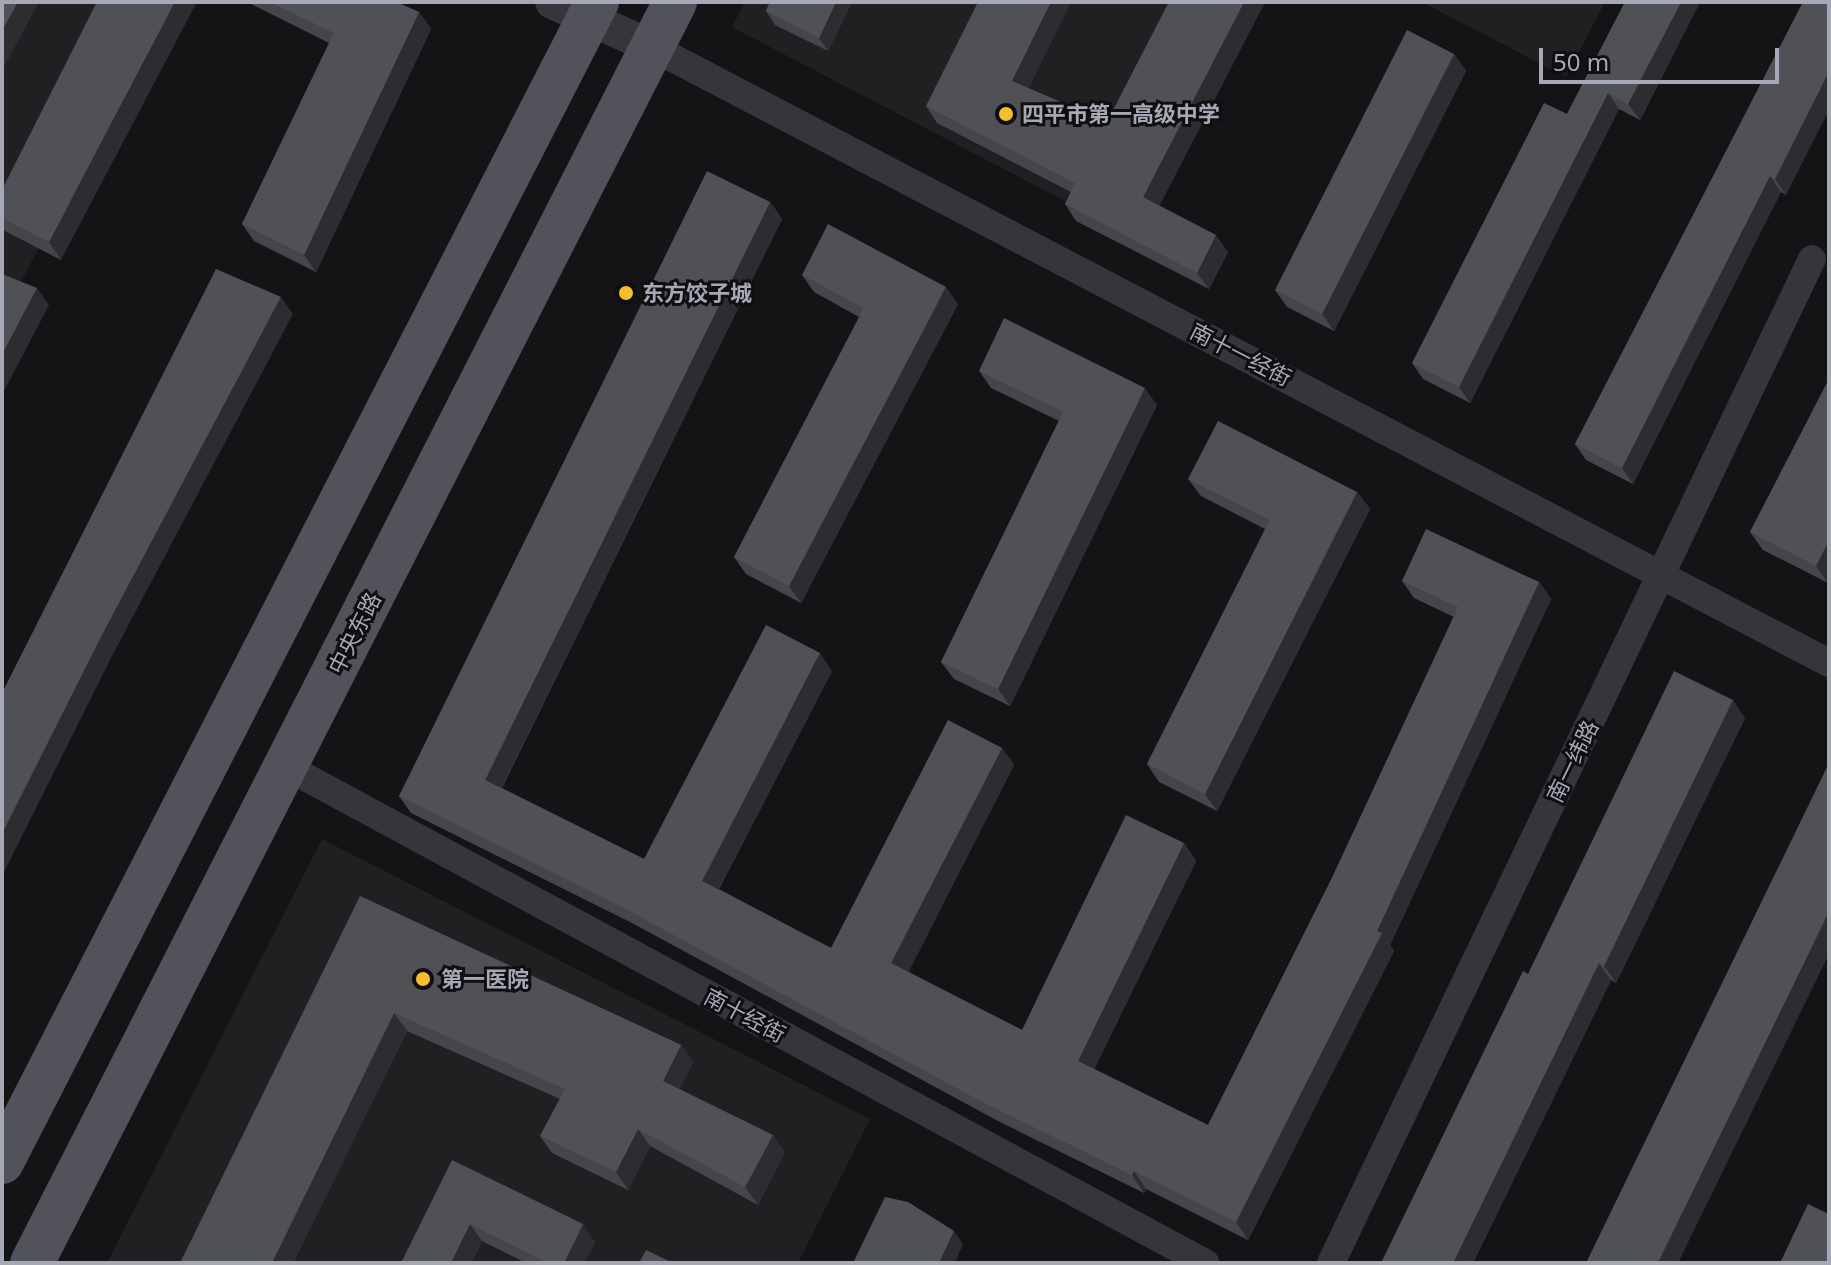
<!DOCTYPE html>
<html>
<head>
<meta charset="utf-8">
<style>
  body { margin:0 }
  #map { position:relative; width:1831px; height:1265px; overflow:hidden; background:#141416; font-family:"Noto Sans","Noto Sans SC",sans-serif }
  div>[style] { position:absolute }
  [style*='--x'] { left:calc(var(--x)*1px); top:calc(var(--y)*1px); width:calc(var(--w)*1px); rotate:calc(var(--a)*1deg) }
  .built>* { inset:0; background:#202023 }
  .minor>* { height:28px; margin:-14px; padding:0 14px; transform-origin:14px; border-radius:14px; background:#35353b }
  .tertiary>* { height:34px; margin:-17px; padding:0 17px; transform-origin:17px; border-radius:17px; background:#35353b }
  .primary>* { height:44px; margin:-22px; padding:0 22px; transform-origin:22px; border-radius:22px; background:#51525a }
  .wall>* { inset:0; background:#45454b }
  .shaded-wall>* { inset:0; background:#2d2d31 }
  .building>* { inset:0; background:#505057 }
  .dots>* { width:22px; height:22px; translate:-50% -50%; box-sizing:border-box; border:4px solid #0f0f11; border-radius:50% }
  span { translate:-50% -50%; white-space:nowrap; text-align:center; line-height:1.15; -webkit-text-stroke:6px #0f0f11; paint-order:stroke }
  .poi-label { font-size:22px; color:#a5a9b6; font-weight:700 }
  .left { translate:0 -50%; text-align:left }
  .street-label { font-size:22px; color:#a5a9b6 }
  .frame { position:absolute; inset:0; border:4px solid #a5a9b6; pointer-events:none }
  .scale { position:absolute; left:1539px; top:48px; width:240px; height:36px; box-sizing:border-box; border:4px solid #a5a9b6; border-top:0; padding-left:10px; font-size:24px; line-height:28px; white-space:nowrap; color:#a5a9b6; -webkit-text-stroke:6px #0f0f11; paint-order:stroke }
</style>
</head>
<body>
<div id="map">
  <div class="built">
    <div style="clip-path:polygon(2px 2px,167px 2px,2px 318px)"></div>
    <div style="clip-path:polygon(745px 2px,1171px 2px,1067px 202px,732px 27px)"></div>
    <div style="clip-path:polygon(1422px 2px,1605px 2px,1566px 77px)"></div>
    <div style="clip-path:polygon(322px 839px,870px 1119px,798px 1263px,107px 1263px)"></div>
  </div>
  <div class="minor">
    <div style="--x:652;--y:47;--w:1328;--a:27.63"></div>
    <div style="--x:285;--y:766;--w:1046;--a:28.38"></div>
    <div style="--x:1331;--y:1263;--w:1113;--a:-64.4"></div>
  </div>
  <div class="tertiary">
    <div style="--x:552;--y:2;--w:110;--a:24.2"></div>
  </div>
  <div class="primary">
    <div style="--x:2;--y:1162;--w:1304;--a:-62.85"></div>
    <div style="--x:32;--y:1263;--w:1415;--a:-62.98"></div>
  </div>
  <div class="wall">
    <div style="clip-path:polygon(97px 2px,61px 260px,3px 230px,2px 190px)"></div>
    <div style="clip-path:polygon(247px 2px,396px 2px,419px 12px,431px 29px,316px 272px,254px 241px,242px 224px,329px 43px)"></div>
    <div style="clip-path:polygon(770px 2px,852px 2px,828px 51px,775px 25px,766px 11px)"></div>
    <div style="clip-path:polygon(1169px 2px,1265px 2px,1159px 206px,1228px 252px,1209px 289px,1076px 221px,1065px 204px,1071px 192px,937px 123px,926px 106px,1028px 88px,1107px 122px)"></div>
    <div style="clip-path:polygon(1625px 2px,1700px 2px,1640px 120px,1619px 109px,1470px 403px,1423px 379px,1412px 363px,1567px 114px)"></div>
    <div style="clip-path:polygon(1803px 2px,1786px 195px,1781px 192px,1633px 484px,1586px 460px,1575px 444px)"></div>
    <div style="clip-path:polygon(1454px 54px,1466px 71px,1334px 331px,1287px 307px,1275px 290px)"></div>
    <div style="clip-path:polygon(770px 202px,782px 219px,502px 788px,644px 859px,832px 671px,719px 889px,831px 948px,1002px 748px,1014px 765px,908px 972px,1022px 1030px,1184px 843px,1196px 861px,1094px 1069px,1208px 1125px,1331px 880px,1454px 617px,1414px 598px,1402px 581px,1539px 582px,1551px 599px,1390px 945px,1394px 951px,1248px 1240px,1146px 1189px,1144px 1193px,998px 1121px,632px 923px,411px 813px,399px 796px)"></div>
    <div style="clip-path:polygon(802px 275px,958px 304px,801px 603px,746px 574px,734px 557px,859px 317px,814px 292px)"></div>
    <div style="clip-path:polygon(979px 371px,1157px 405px,1010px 706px,954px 679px,941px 662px,1059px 421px,991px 388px)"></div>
    <div style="clip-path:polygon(1829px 379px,1828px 583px,1763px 550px,1750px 532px)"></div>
    <div style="clip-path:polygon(1188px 479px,1357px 492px,1370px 509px,1217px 811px,1159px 782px,1147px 764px,1265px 529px,1201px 496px)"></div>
    <div style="clip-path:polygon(1745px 718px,1616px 983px,1611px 980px,1473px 1263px,1381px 1263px)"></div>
    <div style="clip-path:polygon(360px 896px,681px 1045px,693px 1062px,679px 1089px,785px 1152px,758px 1205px,650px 1146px,628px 1190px,552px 1153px,540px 1136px,560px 1099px,407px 1031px,293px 1263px)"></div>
    <div style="clip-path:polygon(452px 1160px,595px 1242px,584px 1263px,526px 1263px,482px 1241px,471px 1263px)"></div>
  </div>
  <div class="shaded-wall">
    <div style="clip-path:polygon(18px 2px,39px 2px,2px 71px,2px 31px)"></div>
    <div style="clip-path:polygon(175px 2px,197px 2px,61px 260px,49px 242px)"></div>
    <div style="clip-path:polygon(836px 2px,852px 2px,828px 51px,819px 38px)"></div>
    <div style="clip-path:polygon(1051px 2px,1071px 2px,1024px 98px,1012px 81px)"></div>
    <div style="clip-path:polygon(1244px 2px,1265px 2px,1155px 214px,1143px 197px)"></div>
    <div style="clip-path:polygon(1681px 2px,1700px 2px,1640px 120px,1628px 104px)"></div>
    <div style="clip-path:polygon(419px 12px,431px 29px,316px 272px,304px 255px)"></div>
    <div style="clip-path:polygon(1454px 54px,1466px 71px,1334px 331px,1322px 314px)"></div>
    <div style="clip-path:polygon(1829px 72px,1829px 110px,1786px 195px,1775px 179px)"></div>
    <div style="clip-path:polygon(1608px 93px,1619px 109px,1470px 403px,1459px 387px)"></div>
    <div style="clip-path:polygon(1770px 176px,1781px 192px,1633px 484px,1622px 468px)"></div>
    <div style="clip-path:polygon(770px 202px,782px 219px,497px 797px,485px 780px)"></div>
    <div style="clip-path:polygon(1216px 235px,1228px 252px,1209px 289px,1197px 273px)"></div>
    <div style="clip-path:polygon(946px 287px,958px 304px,801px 603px,789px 586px)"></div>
    <div style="clip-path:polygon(37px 288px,49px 305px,2px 395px,2px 355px)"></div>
    <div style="clip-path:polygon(281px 297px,293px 314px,111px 658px,2px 876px,2px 834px,99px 641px)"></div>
    <div style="clip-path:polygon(1145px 388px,1157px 405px,1010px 706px,998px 689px)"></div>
    <div style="clip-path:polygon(1357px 492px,1370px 509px,1217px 811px,1205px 794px)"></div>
    <div style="clip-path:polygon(1829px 540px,1829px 582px,1828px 583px,1816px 566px)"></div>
    <div style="clip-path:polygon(1539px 582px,1551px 599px,1390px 945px,1394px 951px,1248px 1240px,1236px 1222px,1377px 931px)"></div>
    <div style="clip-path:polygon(820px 653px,832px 671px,714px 898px,702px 881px)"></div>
    <div style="clip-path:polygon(1733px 700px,1745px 718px,1616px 983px,1604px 966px)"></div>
    <div style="clip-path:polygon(1002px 748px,1014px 765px,904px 981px,891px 963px)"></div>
    <div style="clip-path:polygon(1184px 843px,1196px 861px,1090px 1078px,1078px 1061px)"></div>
    <div style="clip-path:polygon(1829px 912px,1829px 954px,1678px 1263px,1658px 1263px)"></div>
    <div style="clip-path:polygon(1599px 963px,1611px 980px,1473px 1263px,1453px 1263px)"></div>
    <div style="clip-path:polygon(394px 1013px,407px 1031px,293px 1263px,272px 1263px)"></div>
    <div style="clip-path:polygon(681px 1045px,693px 1062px,675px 1098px,663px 1081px)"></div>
    <div style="clip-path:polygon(638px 1129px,650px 1146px,628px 1190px,616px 1172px)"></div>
    <div style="clip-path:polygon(773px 1135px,785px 1152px,758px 1205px,745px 1187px)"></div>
    <div style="clip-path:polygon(1134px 1171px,1146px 1189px,1144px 1193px,1132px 1175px)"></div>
    <div style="clip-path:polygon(470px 1224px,482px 1241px,471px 1263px,451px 1263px)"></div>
    <div style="clip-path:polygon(583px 1224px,595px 1242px,584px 1263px,564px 1263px)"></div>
    <div style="clip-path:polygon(954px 1231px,963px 1244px,955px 1263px,939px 1263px)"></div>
  </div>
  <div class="building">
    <div style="clip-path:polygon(2px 2px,18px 2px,2px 31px)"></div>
    <div style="clip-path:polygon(97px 2px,175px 2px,49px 242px,2px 218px,2px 190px)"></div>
    <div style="clip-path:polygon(270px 2px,396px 2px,419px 12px,304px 255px,242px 224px,334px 33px)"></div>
    <div style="clip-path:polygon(770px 2px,836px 2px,819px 38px,766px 11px)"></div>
    <div style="clip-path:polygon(978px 2px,1051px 2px,1012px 81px,1107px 122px,1169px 2px,1244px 2px,1143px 197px,1216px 235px,1197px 273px,1065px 204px,1075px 183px,926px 106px)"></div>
    <div style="clip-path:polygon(1625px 2px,1681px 2px,1628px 104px,1608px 93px,1459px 387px,1412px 363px,1544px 103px,1567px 114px)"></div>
    <div style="clip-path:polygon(1803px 2px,1829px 2px,1829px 72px,1775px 179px,1770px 176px,1622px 468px,1575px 444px)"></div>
    <div style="clip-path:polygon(1407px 30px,1454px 54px,1322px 314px,1275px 290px)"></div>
    <div style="clip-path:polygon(707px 171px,770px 202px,485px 780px,644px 859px,766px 625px,820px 653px,702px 881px,831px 948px,948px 720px,1002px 748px,891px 963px,1022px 1030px,1126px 815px,1184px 843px,1078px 1061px,1208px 1125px,1331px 880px,1458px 607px,1402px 581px,1426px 529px,1539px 582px,1377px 931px,1382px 933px,1236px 1222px,1134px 1171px,1132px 1175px,986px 1104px,620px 906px,399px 796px)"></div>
    <div style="clip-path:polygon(828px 224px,946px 287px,789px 586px,734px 557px,864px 308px,802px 275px)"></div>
    <div style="clip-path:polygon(216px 269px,281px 297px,99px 641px,2px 834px,2px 693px)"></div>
    <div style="clip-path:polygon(2px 274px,37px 288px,2px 355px)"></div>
    <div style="clip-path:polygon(1004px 318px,1145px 388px,998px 689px,941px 662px,1063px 412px,979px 371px)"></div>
    <div style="clip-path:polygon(1829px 379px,1829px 540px,1816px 566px,1750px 532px)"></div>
    <div style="clip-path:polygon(1218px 421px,1357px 492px,1205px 794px,1147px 764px,1270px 520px,1188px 479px)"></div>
    <div style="clip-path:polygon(1674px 671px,1733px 700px,1604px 966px,1599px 963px,1453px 1263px,1381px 1263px,1523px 971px,1528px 974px)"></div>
    <div style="clip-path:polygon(1829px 763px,1829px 912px,1658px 1263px,1586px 1263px)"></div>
    <div style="clip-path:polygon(360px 896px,681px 1045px,663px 1081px,773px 1135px,745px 1187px,638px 1129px,616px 1172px,540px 1136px,565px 1089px,394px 1013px,272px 1263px,180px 1263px)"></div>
    <div style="clip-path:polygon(452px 1160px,583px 1224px,564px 1263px,548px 1263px,470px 1224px,451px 1263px,401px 1263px)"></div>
    <div style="clip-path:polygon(885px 1197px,908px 1202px,954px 1231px,939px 1263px,853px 1263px)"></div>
    <div style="clip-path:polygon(1808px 1204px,1829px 1214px,1829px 1263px,1780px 1263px)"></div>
    <div style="clip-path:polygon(646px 1250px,673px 1263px,639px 1263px)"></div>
  </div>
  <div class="dots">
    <div style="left:1006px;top:114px;background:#f3bf2f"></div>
    <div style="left:626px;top:293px;background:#f3bf2f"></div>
    <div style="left:423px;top:979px;background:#f3bf2f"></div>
  </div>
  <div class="poi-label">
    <span class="left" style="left:1022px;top:114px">四平市第一高级中学</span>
    <span class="left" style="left:642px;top:293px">东方饺子城</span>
    <span class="left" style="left:441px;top:979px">第一医院</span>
  </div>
  <div class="street-label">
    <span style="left:1241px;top:354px;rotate:27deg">南十一经街</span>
    <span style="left:354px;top:633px;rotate:-63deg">中央东路</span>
    <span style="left:1572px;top:761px;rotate:-64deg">南一纬路</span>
    <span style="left:745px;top:1015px;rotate:28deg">南十经街</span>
  </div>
  <div class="frame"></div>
  <div class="scale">50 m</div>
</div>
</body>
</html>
